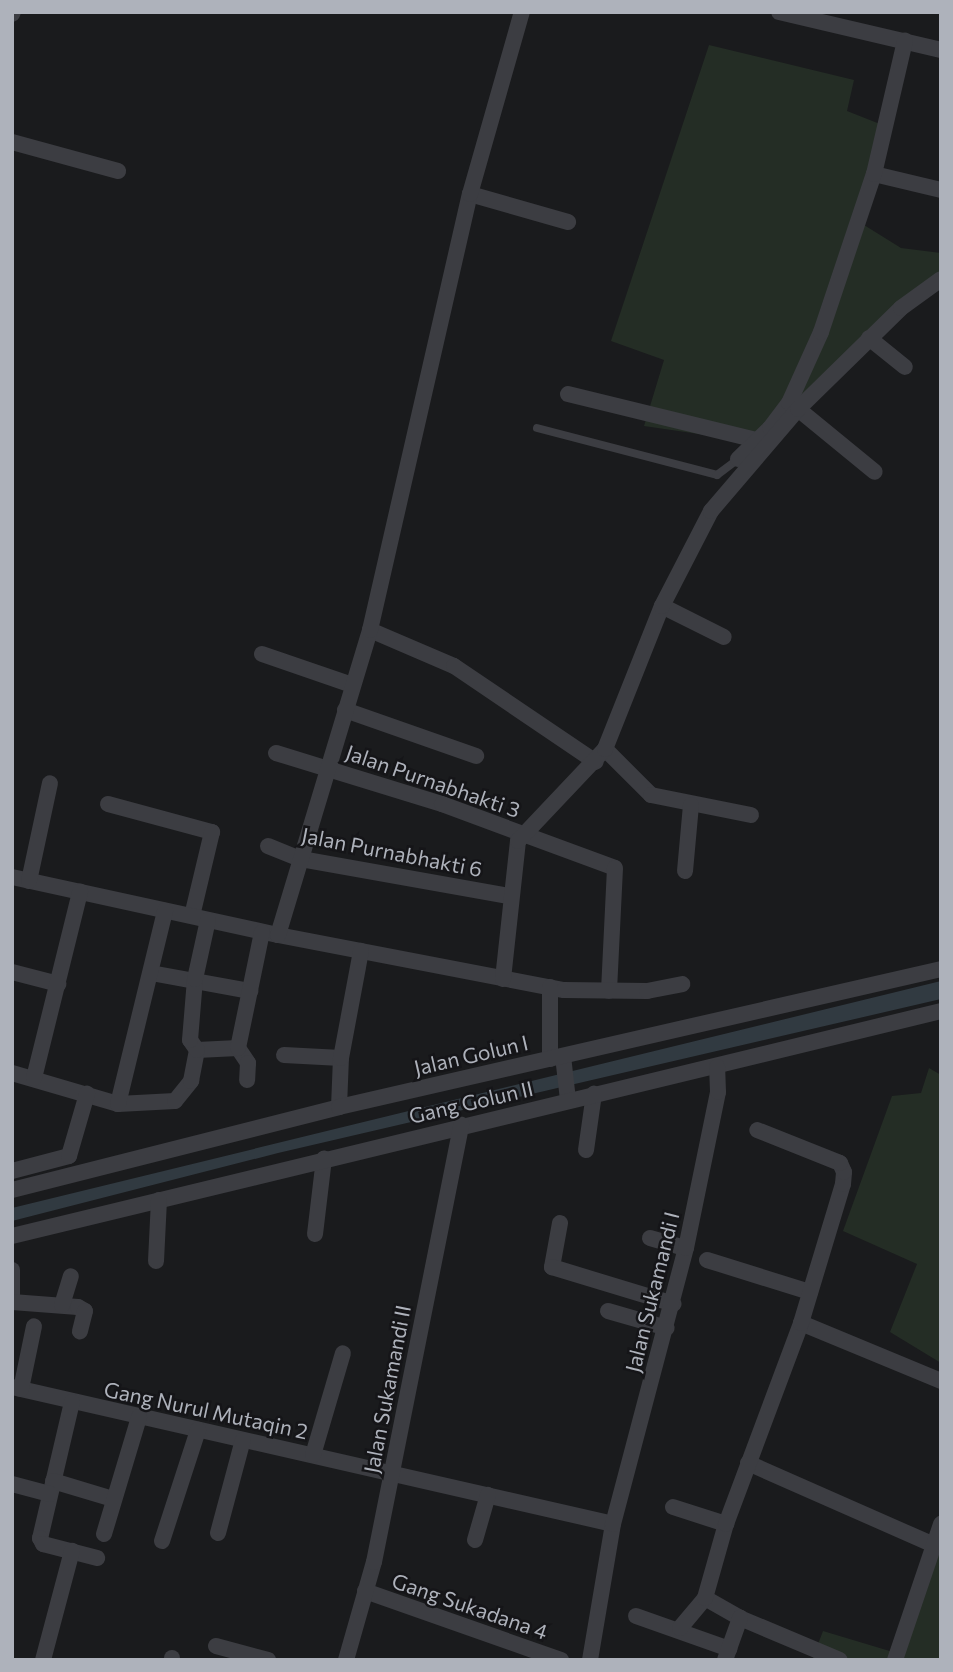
<!DOCTYPE html>
<html>
<head>
<meta charset="utf-8">
<style>
  body { margin:0 }
  #map { position:relative; width:953px; height:1672px; overflow:hidden; background:#1a1b1d; font-family:Commissioner,sans-serif }
  div>[style] { position:absolute }
  [style*='--x'] { left:calc(var(--x)*1px); top:calc(var(--y)*1px); width:calc(var(--w)*1px); rotate:calc(var(--a)*1deg) }
  .green>* { inset:0; background:#242d25 }
  .water>* { inset:0; background:#313a41 }
  .service>* { height:8px; margin:-4px; padding:0 4px; transform-origin:4px; border-radius:4px; background:#3c3d42 }
  .minor>* { height:16px; margin:-8px; padding:0 8px; transform-origin:8px; border-radius:8px; background:#3c3d42 }
  span { translate:-50% -50%; white-space:nowrap; text-align:center; line-height:1.15; -webkit-text-stroke:5px #151518; paint-order:stroke }
  .street-label { font-size:21px; color:#aeb2bb }
  .frame { position:absolute; inset:0; border:14px solid #aeb2bb; pointer-events:none }
</style>
</head>
<body>
<div id="map">
  <div class="green">
    <div style="clip-path:polygon(709px 45px,854px 80px,847px 111px,880px 124px,856px 220px,901px 248px,941px 253px,941px 271px,768px 444px,644px 426px,664px 360px,611px 341px)"></div>
    <div style="clip-path:polygon(929px 1068px,941px 1075px,941px 1363px,890px 1332px,917px 1264px,843px 1231px,892px 1096px,921px 1093px)"></div>
    <div style="clip-path:polygon(941px 1547px,941px 1660px,812px 1660px,823px 1631px,903px 1655px)"></div>
  </div>
  <div class="water">
    <div style="clip-path:polygon(941px 981px,941px 999px,278px 1153px,12px 1221px,12px 1208px)"></div>
  </div>
  <div class="service">
    <div style="--x:537;--y:428;--w:186;--a:14.6"></div>
    <div style="--x:717;--y:475;--w:26;--a:-37"></div>
  </div>
  <div class="minor">
    <div style="--x:779;--y:12;--w:166;--a:13.2"></div>
    <div style="--x:12;--y:14;--w:2;--a:-63"></div>
    <div style="--x:12;--y:142;--w:110;--a:15.3"></div>
    <div style="--x:874;--y:174;--w:69;--a:13.4"></div>
    <div style="--x:470;--y:194;--w:102;--a:15.9"></div>
    <div style="--x:869;--y:338;--w:46;--a:38.9"></div>
    <div style="--x:568;--y:394;--w:195;--a:13.7"></div>
    <div style="--x:798;--y:409;--w:99;--a:39.3"></div>
    <div style="--x:738;--y:459;--w:45;--a:-44.1"></div>
    <div style="--x:770;--y:428;--w:31;--a:-53"></div>
    <div style="--x:789;--y:403;--w:78;--a:-65.7"></div>
    <div style="--x:821;--y:332;--w:167;--a:-71.5"></div>
    <div style="--x:874;--y:174;--w:137;--a:-76.9"></div>
    <div style="--x:662;--y:606;--w:69;--a:26.6"></div>
    <div style="--x:370;--y:630;--w:91;--a:23.2"></div>
    <div style="--x:454;--y:666;--w:171;--a:34.1"></div>
    <div style="--x:262;--y:654;--w:95;--a:19"></div>
    <div style="--x:345;--y:710;--w:139;--a:19.3"></div>
    <div style="--x:605;--y:749;--w:65;--a:45"></div>
    <div style="--x:651;--y:795;--w:102;--a:11.3"></div>
    <div style="--x:276;--y:753;--w:174;--a:17.1"></div>
    <div style="--x:442;--y:804;--w:184;--a:20.3"></div>
    <div style="--x:615;--y:868;--w:123;--a:92.8"></div>
    <div style="--x:108;--y:804;--w:108;--a:15.1"></div>
    <div style="--x:212;--y:832;--w:86;--a:103.4"></div>
    <div style="--x:268;--y:846;--w:35;--a:22"></div>
    <div style="--x:301;--y:859;--w:211;--a:10.1"></div>
    <div style="--x:685;--y:871;--w:66;--a:-84.8"></div>
    <div style="--x:12;--y:877;--w:272;--a:12.3"></div>
    <div style="--x:278;--y:935;--w:291;--a:10.9"></div>
    <div style="--x:564;--y:990;--w:83;--a:0.7"></div>
    <div style="--x:647;--y:991;--w:36;--a:-11"></div>
    <div style="--x:29;--y:881;--w:100;--a:-77.9"></div>
    <div style="--x:278;--y:935;--w:319;--a:-73.2"></div>
    <div style="--x:370;--y:630;--w:447;--a:-77.1"></div>
    <div style="--x:470;--y:194;--w:189;--a:-74.1"></div>
    <div style="--x:12;--y:972;--w:48;--a:14.6"></div>
    <div style="--x:151;--y:973;--w:101;--a:10.3"></div>
    <div style="--x:503;--y:979;--w:139;--a:-83.8"></div>
    <div style="--x:518;--y:841;--w:127;--a:-46.6"></div>
    <div style="--x:605;--y:749;--w:154;--a:-68.3"></div>
    <div style="--x:662;--y:606;--w:107;--a:-62.7"></div>
    <div style="--x:711;--y:511;--w:134;--a:-49.5"></div>
    <div style="--x:798;--y:409;--w:144;--a:-44.4"></div>
    <div style="--x:901;--y:308;--w:49;--a:-35.9"></div>
    <div style="--x:550;--y:987;--w:72;--a:90"></div>
    <div style="--x:238;--y:1048;--w:18;--a:56"></div>
    <div style="--x:248;--y:1063;--w:17;--a:93"></div>
    <div style="--x:197;--y:1050;--w:41;--a:-2.8"></div>
    <div style="--x:238;--y:1048;--w:118;--a:-78.3"></div>
    <div style="--x:284;--y:1055;--w:57;--a:3"></div>
    <div style="--x:563;--y:1056;--w:44;--a:83.5"></div>
    <div style="--x:12;--y:1073;--w:110;--a:16.3"></div>
    <div style="--x:118;--y:1104;--w:57;--a:-3"></div>
    <div style="--x:175;--y:1101;--w:26;--a:-51"></div>
    <div style="--x:191;--y:1081;--w:32;--a:-79"></div>
    <div style="--x:197;--y:1050;--w:12;--a:-125"></div>
    <div style="--x:190;--y:1040;--w:61;--a:-85.3"></div>
    <div style="--x:195;--y:979;--w:60;--a:-77.6"></div>
    <div style="--x:34;--y:1078;--w:192;--a:-76.1"></div>
    <div style="--x:118;--y:1104;--w:199;--a:-76.3"></div>
    <div style="--x:339;--y:1107;--w:49;--a:-87.7"></div>
    <div style="--x:341;--y:1058;--w:109;--a:-79.4"></div>
    <div style="--x:586;--y:1150;--w:57;--a:-81.9"></div>
    <div style="--x:12;--y:1171;--w:59;--a:-14.7"></div>
    <div style="--x:69;--y:1156;--w:65;--a:-73.8"></div>
    <div style="--x:12;--y:1190;--w:337;--a:-14.2"></div>
    <div style="--x:339;--y:1107;--w:618;--a:-12.91"></div>
    <div style="--x:560;--y:1223;--w:45;--a:100.3"></div>
    <div style="--x:552;--y:1267;--w:127;--a:16.9"></div>
    <div style="--x:315;--y:1234;--w:76;--a:-83.2"></div>
    <div style="--x:12;--y:1236;--w:956;--a:-13.61"></div>
    <div style="--x:650;--y:1238;--w:37;--a:16"></div>
    <div style="--x:707;--y:1260;--w:108;--a:17.3"></div>
    <div style="--x:156;--y:1261;--w:61;--a:-87.2"></div>
    <div style="--x:12;--y:1270;--w:29;--a:90"></div>
    <div style="--x:12;--y:1302;--w:66;--a:4.3"></div>
    <div style="--x:78;--y:1307;--w:8;--a:30"></div>
    <div style="--x:85;--y:1311;--w:21;--a:104"></div>
    <div style="--x:62;--y:1305;--w:30;--a:-73"></div>
    <div style="--x:608;--y:1311;--w:61;--a:16.1"></div>
    <div style="--x:801;--y:1323;--w:152;--a:22.5"></div>
    <div style="--x:12;--y:1387;--w:616;--a:12.84"></div>
    <div style="--x:21;--y:1389;--w:64;--a:-78.3"></div>
    <div style="--x:72;--y:1402;--w:140;--a:103.2"></div>
    <div style="--x:40;--y:1538;--w:7;--a:63"></div>
    <div style="--x:43;--y:1544;--w:56;--a:14.5"></div>
    <div style="--x:313;--y:1455;--w:106;--a:-73.6"></div>
    <div style="--x:748;--y:1463;--w:203;--a:23.8"></div>
    <div style="--x:53;--y:1481;--w:63;--a:16.7"></div>
    <div style="--x:12;--y:1484;--w:39;--a:15"></div>
    <div style="--x:673;--y:1507;--w:56;--a:17.8"></div>
    <div style="--x:218;--y:1533;--w:96;--a:-75"></div>
    <div style="--x:104;--y:1534;--w:122;--a:-73.3"></div>
    <div style="--x:475;--y:1540;--w:47;--a:-73.9"></div>
    <div style="--x:162;--y:1541;--w:117;--a:-72"></div>
    <div style="--x:365;--y:1591;--w:208;--a:19.4"></div>
    <div style="--x:705;--y:1598;--w:40;--a:29.7"></div>
    <div style="--x:740;--y:1618;--w:108;--a:22.8"></div>
    <div style="--x:636;--y:1616;--w:99;--a:19.5"></div>
    <div style="--x:680;--y:1628;--w:39;--a:-50"></div>
    <div style="--x:705;--y:1598;--w:77;--a:-74.2"></div>
    <div style="--x:726;--y:1524;--w:215;--a:-69.5"></div>
    <div style="--x:801;--y:1323;--w:145;--a:-73.2"></div>
    <div style="--x:843;--y:1184;--w:12;--a:-85"></div>
    <div style="--x:844;--y:1172;--w:10;--a:-114"></div>
    <div style="--x:840;--y:1163;--w:89;--a:-158.3"></div>
    <div style="--x:216;--y:1646;--w:54;--a:15.1"></div>
    <div style="--x:43;--y:1660;--w:113;--a:-75.1"></div>
    <div style="--x:172;--y:1660;--w:2;--a:-90"></div>
    <div style="--x:346;--y:1660;--w:102;--a:-74.1"></div>
    <div style="--x:374;--y:1562;--w:446;--a:-78.7"></div>
    <div style="--x:590;--y:1660;--w:138;--a:-80.4"></div>
    <div style="--x:613;--y:1524;--w:285;--a:-75.2"></div>
    <div style="--x:686;--y:1248;--w:159;--a:-78.4"></div>
    <div style="--x:718;--y:1092;--w:25;--a:-92"></div>
    <div style="--x:725;--y:1660;--w:45;--a:-70.3"></div>
    <div style="--x:895;--y:1660;--w:144;--a:-71.3"></div>
  </div>
  <div class="street-label">
    <span style="left:433px;top:781px;rotate:19deg">Jalan Purnabhakti 3</span>
    <span style="left:392px;top:852px;rotate:11deg">Jalan Purnabhakti 6</span>
    <span style="left:471px;top:1055px;rotate:-13deg">Jalan Golun I</span>
    <span style="left:471px;top:1102px;rotate:-13deg">Gang Golun II</span>
    <span style="left:652px;top:1292px;rotate:-76deg">Jalan Sukamandi I</span>
    <span style="left:387px;top:1389px;rotate:-79deg">Jalan Sukamandi II</span>
    <span style="left:206px;top:1410px;rotate:12deg">Gang Nurul Mutaqin 2</span>
    <span style="left:470px;top:1606px;rotate:19deg">Gang Sukadana 4</span>
  </div>
  <div class="frame"></div>
</div>
</body>
</html>
